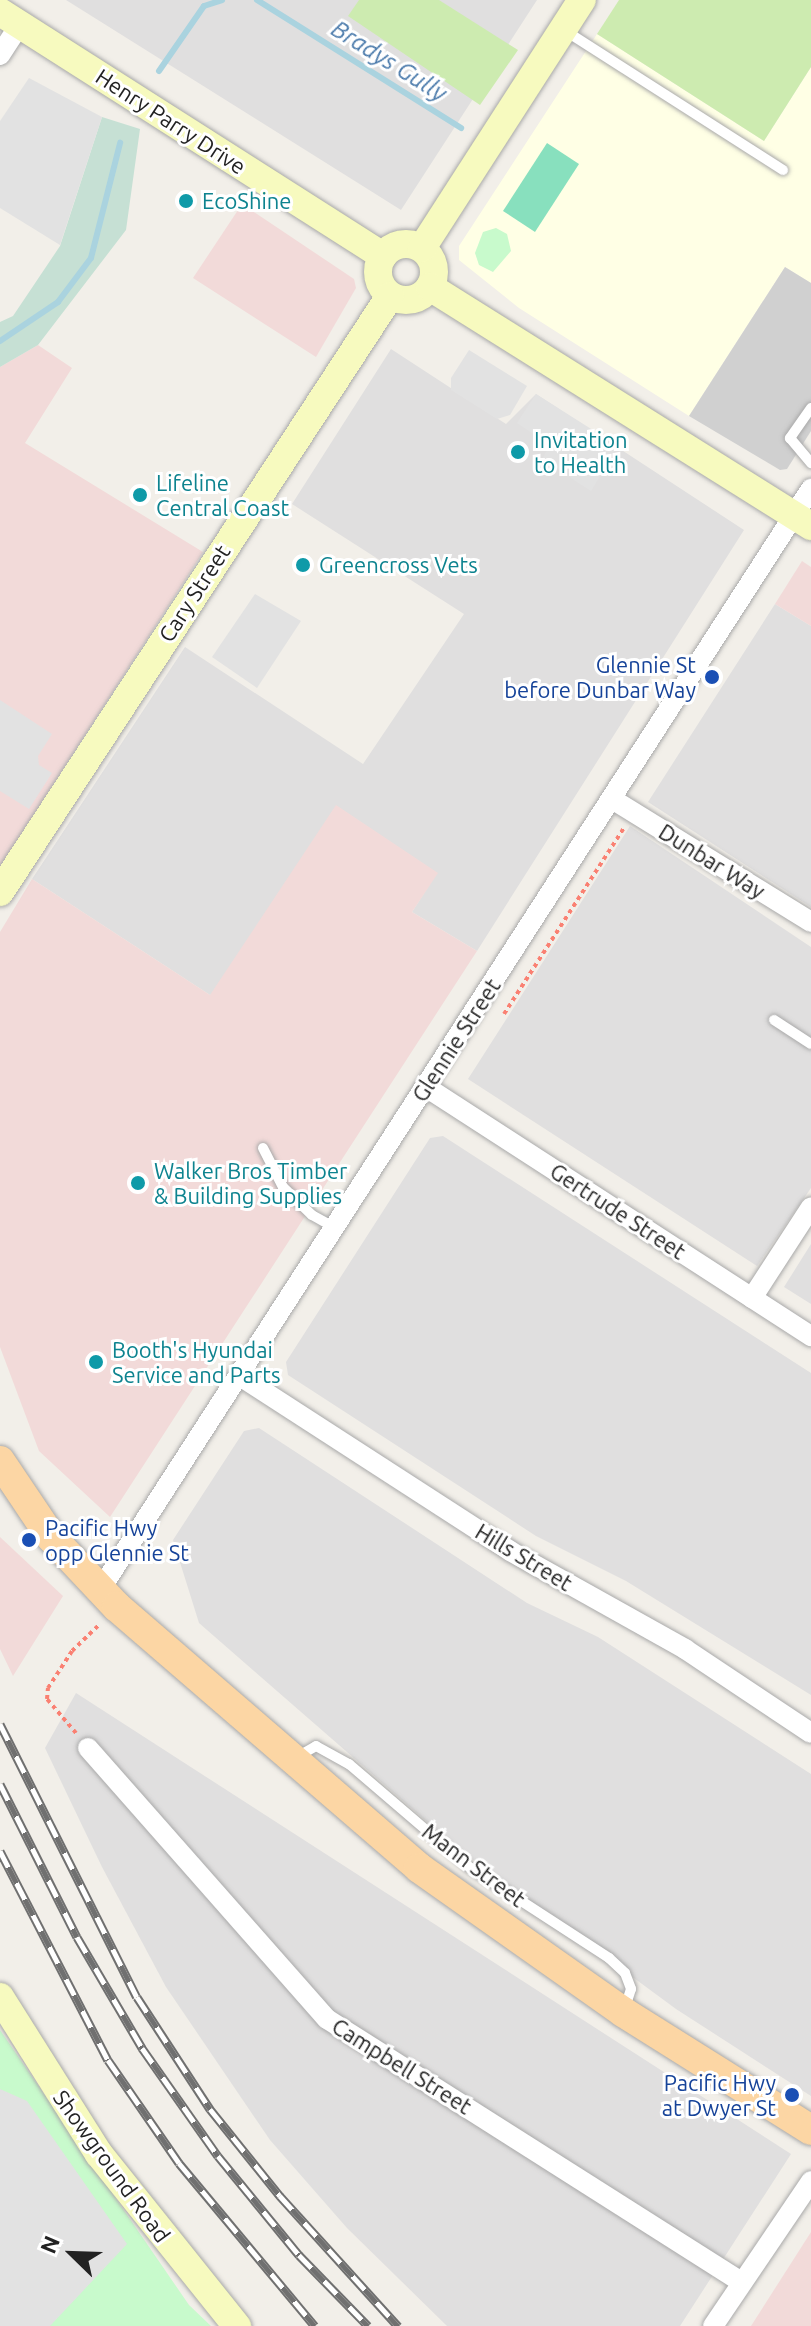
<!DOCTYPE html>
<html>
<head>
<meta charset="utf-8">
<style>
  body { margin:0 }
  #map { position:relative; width:811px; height:2326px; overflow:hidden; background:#f2efe9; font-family:Ubuntu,sans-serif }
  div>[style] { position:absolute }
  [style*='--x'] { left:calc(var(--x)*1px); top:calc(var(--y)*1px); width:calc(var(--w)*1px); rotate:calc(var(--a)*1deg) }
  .residential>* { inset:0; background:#e0dfdf }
  .commercial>* { inset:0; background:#f2dad9 }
  .education>* { inset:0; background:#ffffe5 }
  .religious>* { inset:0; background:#d0d0d0 }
  .grass>* { inset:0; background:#cdebb0 }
  .wetland>* { inset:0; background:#c6e0d4 }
  .park>* { inset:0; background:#c8facc }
  .pitch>* { inset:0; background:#88e0be }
  .parking>* { inset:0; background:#e2e2e2 }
  .stream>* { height:6px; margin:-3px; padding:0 3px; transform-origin:3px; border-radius:3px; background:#aad3df }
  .path>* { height:4px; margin-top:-2px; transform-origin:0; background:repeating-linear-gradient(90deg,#fa8072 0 4px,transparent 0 8px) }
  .roads { filter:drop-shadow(0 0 2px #a9a9a9) drop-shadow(0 0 2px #a9a9a9) }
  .lane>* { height:10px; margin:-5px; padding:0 5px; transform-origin:5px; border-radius:5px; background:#fff }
  .street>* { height:20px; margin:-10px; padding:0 10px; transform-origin:10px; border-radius:10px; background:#fff }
  .secondary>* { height:28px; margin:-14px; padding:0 14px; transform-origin:14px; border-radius:14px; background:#f7fabf }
  .secondary>.ring { margin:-14px; padding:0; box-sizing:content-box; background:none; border:28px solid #f7fabf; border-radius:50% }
  .primary>* { height:30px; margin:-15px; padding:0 15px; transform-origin:15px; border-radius:15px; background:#fcd6a4 }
  .rail>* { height:9px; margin-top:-4.5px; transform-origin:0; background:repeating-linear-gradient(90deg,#fff 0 18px,#707070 0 36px); box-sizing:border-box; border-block:2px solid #707070 }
  .dots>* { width:22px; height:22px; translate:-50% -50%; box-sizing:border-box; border:4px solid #fff; border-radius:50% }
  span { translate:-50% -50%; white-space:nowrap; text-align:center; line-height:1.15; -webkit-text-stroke:6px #fff; paint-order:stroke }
  .street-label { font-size:22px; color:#222 }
  .culture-label { font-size:22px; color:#0d838f }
  .left { translate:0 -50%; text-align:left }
  .transit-label { font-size:22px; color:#164399 }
  .right { translate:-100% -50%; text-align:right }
  .water-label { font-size:24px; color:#4a7aab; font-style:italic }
  .north { position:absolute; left:32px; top:2214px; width:80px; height:80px; -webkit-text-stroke:6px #fff; paint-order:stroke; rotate:293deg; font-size:22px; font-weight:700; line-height:32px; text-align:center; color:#222 }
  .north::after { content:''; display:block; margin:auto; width:28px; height:36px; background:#222; clip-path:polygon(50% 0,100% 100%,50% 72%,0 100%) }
</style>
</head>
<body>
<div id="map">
  <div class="residential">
    <div style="clip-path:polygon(66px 0,537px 0,401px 210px)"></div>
    <div style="clip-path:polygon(391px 349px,506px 424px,536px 394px,744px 530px,477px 951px,412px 912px,437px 873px,210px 995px,32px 879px,185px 647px,363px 764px,464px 614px,292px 504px)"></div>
    <div style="clip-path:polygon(775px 604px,811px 626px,811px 907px,648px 802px)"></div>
    <div style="clip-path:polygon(630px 826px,811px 947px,811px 1188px,757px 1266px,468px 1079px)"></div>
    <div style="clip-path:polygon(443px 1136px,811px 1373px,811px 1695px,626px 1581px,536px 1536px,288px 1375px,286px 1362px,430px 1138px)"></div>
    <div style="clip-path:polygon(811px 1244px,811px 1304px,784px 1287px)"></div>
    <div style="clip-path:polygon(259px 1428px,527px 1603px,598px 1637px,811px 1774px,811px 2096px,676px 2009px,456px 1847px,199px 1623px,173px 1540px,244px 1431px)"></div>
    <div style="clip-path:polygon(76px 1693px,791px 2154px,680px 2326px,447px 2326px,347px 2228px,270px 2140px,166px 1987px,102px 1867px,45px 1748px)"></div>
  </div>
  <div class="commercial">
    <div style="clip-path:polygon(242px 204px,354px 279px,356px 288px,316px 357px,193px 278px)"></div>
    <div style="clip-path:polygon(38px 345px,72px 368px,25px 443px,203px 552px,0 867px,0 367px)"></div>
    <div style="clip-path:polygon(802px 561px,811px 567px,811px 626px,775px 604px)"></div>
    <div style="clip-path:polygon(336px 805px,438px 873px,412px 912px,477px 951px,110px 1517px,39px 1451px,0 1347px,0 932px,32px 879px,210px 995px)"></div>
    <div style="clip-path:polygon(0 1537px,63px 1596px,13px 1676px,0 1649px)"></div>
    <div style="clip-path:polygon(811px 2232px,811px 2326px,751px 2326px)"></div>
  </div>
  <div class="education">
    <div style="clip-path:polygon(597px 34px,764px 141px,811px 67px,811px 283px,785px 267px,689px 416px,519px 308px,459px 260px,459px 246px)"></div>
  </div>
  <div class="religious">
    <div style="clip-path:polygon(785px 267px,811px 283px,811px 431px,787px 469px,780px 470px,689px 416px)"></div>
  </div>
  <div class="grass">
    <div style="clip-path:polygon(359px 0,439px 0,518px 50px,480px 105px,348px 16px)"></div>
    <div style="clip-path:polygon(619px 0,811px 0,811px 67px,764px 141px,597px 34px)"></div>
  </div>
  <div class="wetland">
    <div style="clip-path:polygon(102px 117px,140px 129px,126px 230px,38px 345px,0 367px,0 322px,13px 316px,60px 246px)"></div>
  </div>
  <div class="park">
    <div style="clip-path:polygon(496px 228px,507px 234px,511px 251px,493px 272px,479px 265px,475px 253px,483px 232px)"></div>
    <div style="clip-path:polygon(0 2030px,189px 2305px,211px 2326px,0 2326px)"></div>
  </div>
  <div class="pitch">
    <div style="clip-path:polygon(547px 143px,579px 164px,535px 232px,503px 211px)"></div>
  </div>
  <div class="parking">
    <div style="clip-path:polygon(29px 78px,102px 117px,60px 245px,0 208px,0 121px)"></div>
    <div style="clip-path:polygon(469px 350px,527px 386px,510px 415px,497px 419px,451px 390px,451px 378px)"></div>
    <div style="clip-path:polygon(536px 394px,618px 446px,591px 491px,542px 459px,550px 445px,517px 423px)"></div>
    <div style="clip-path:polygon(255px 594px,301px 621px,257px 688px,212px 657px)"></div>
    <div style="clip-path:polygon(0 700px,52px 734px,38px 756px,39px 765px,52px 773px,29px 809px,0 791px)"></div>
    <div style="clip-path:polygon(0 2089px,27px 2101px,127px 2244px,50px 2326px,0 2326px)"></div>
  </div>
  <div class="stream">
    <div style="--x:257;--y:0;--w:241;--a:32.1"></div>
    <div style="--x:159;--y:71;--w:79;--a:-55.3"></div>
    <div style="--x:204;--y:6;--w:19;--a:-18"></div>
    <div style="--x:0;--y:341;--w:70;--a:-33.9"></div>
    <div style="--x:58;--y:302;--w:55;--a:-53.1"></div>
    <div style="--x:91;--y:258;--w:119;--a:-75.8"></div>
  </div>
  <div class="path">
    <div style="--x:504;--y:1014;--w:221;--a:-57.2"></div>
    <div style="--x:76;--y:1733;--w:45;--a:-130.5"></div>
    <div style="--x:47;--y:1699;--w:11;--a:-85"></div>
    <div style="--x:48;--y:1688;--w:44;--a:-57"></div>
    <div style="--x:72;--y:1651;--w:39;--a:-44"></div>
  </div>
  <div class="roads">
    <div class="lane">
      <div style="--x:564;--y:30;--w:260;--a:32.6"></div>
      <div style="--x:811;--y:408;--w:37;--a:125"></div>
      <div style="--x:790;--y:438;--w:33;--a:50"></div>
      <div style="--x:774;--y:1020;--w:44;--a:33"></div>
      <div style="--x:263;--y:1148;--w:44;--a:62.9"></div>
      <div style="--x:283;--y:1187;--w:40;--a:44"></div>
      <div style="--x:312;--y:1215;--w:26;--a:29"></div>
      <div style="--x:297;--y:1757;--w:22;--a:-30"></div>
      <div style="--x:316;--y:1746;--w:38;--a:29"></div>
      <div style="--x:349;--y:1764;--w:158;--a:40.6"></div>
      <div style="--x:469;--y:1867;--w:167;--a:33"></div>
      <div style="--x:609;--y:1958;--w:22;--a:43"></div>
      <div style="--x:625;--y:1973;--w:17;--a:69"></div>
      <div style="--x:631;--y:1989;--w:19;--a:108"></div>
    </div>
    <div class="street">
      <div style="--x:0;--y:55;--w:37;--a:-57"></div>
      <div style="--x:612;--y:799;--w:234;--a:31.7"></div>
      <div style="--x:426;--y:1087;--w:459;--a:32.9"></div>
      <div style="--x:752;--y:1298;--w:108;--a:-57"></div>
      <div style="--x:240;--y:1376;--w:322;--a:32.9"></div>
      <div style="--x:510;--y:1551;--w:201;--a:29.2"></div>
      <div style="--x:685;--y:1649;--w:151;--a:33.7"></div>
      <div style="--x:100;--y:1590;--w:1311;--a:-57.15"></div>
      <div style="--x:88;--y:1748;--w:361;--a:48.6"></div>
      <div style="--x:327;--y:2019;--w:491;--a:32.4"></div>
      <div style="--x:713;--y:2326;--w:175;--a:-55.9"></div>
    </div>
    <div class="secondary">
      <div style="--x:0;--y:12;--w:454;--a:32.5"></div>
      <div class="ring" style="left:378px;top:244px;width:28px;height:28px"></div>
      <div style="--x:422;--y:248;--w:295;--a:-57.2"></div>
      <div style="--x:430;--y:287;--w:450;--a:32.1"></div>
      <div style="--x:0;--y:892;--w:712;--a:-56.8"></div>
      <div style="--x:0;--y:1997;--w:186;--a:57.8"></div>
      <div style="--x:99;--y:2154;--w:221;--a:51.3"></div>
    </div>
    <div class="primary">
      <div style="--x:0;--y:1461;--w:92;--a:56.1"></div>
      <div style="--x:51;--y:1537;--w:96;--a:46.7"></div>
      <div style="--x:117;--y:1607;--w:399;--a:40.8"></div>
      <div style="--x:419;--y:1868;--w:250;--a:35.2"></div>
      <div style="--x:623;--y:2012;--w:222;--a:32.1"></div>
    </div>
  </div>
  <div class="rail">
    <div style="--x:0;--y:1724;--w:305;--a:63.4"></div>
    <div style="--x:137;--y:1997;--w:134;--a:56.9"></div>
    <div style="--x:210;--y:2109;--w:112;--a:51.2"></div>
    <div style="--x:280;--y:2196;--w:176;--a:47.8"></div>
    <div style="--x:0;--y:1784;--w:171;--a:63.3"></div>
    <div style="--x:77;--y:1937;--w:129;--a:59.6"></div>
    <div style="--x:142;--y:2048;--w:132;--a:54.9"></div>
    <div style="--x:218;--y:2156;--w:128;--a:50.7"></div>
    <div style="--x:299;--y:2255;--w:99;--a:45.8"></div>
    <div style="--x:0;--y:1851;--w:235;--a:62.7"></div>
    <div style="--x:108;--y:2060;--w:125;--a:55.4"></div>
    <div style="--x:179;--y:2163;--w:212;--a:50.2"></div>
  </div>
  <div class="dots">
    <div style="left:186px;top:201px;background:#0f9aa8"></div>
    <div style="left:518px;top:452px;background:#0f9aa8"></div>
    <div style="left:140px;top:495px;background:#0f9aa8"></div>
    <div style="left:303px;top:565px;background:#0f9aa8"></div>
    <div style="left:712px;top:677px;background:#1a4fb4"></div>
    <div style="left:138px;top:1183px;background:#0f9aa8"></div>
    <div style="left:96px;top:1362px;background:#0f9aa8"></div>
    <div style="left:29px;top:1540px;background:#1a4fb4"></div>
    <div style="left:792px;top:2095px;background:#1a4fb4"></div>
  </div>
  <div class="street-label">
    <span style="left:171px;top:121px;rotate:33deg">Henry Parry Drive</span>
    <span style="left:194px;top:593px;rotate:-57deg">Cary Street</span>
    <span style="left:712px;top:861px;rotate:32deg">Dunbar Way</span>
    <span style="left:456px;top:1040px;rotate:-57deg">Glennie Street</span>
    <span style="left:618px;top:1211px;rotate:33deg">Gertrude Street</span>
    <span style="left:524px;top:1557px;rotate:31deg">Hills Street</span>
    <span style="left:474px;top:1865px;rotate:37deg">Mann Street</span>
    <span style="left:402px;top:2066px;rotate:32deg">Campbell Street</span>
    <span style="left:112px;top:2166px;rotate:54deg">Showground Road</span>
  </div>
  <div class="culture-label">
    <span class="left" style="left:202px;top:201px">EcoShine</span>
    <span class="left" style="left:534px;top:452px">Invitation<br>to Health</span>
    <span class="left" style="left:156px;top:495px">Lifeline<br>Central Coast</span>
    <span class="left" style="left:319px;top:565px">Greencross Vets</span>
    <span class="left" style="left:154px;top:1183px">Walker Bros Timber<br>&amp; Building Supplies</span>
    <span class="left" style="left:112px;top:1362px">Booth's Hyundai<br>Service and Parts</span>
  </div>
  <div class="transit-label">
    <span class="right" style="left:696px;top:677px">Glennie St<br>before Dunbar Way</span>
    <span class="left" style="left:45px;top:1540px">Pacific Hwy<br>opp Glennie St</span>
    <span class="right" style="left:776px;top:2095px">Pacific Hwy<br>at Dwyer St</span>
  </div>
  <div class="water-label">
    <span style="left:389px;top:61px;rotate:32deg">Bradys Gully</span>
  </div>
  <div class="north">N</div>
</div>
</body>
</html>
